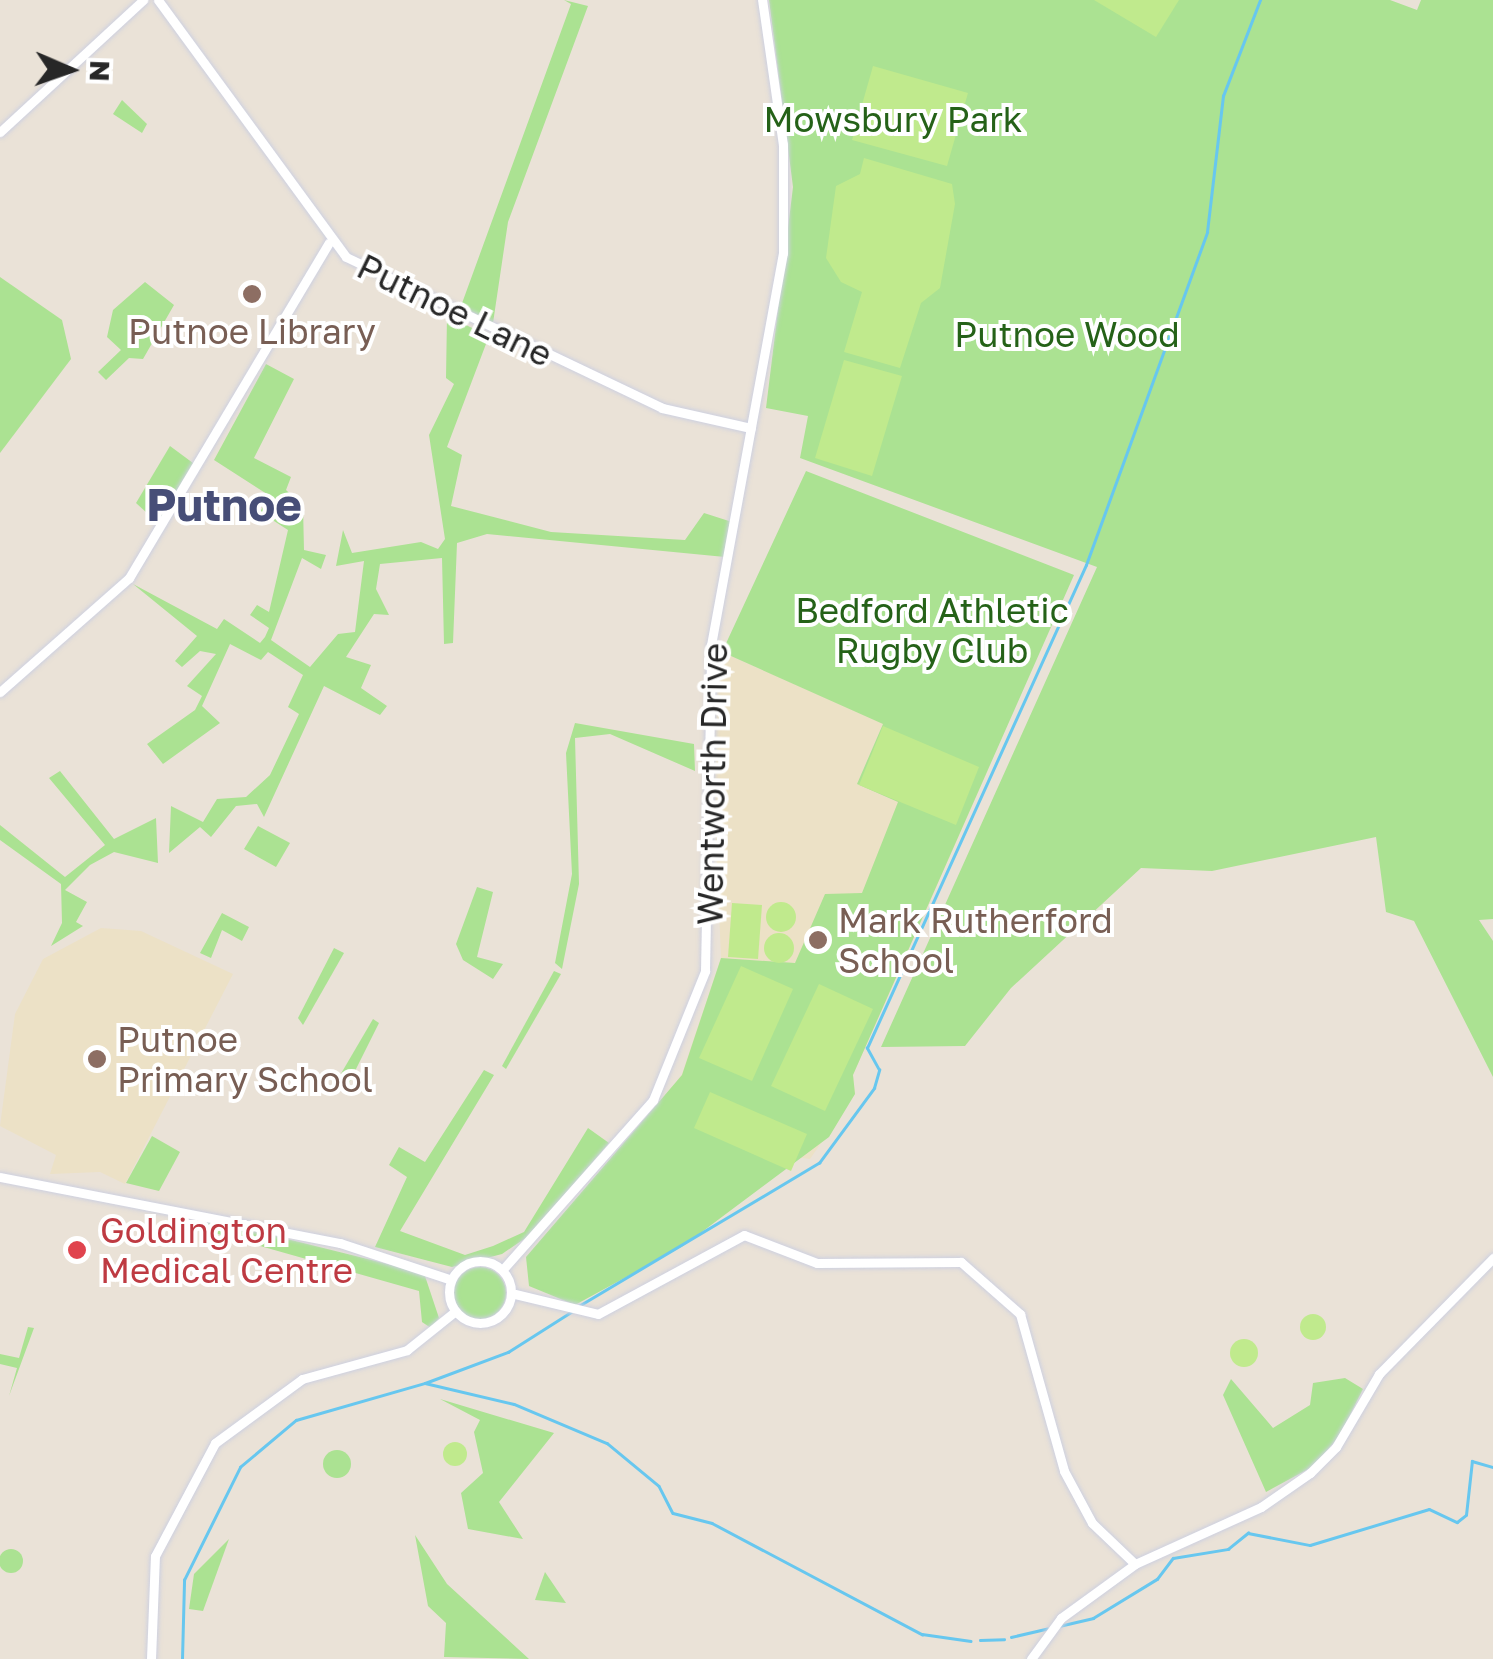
<!DOCTYPE html>
<html>
<head>
<meta charset="utf-8">
<style>
  body { margin:0 }
  #map { position:relative; width:1493px; height:1659px; overflow:hidden; background:#eae2d7; font-family:"Golos Text",sans-serif }
  div>[style] { position:absolute }
  [style*='--x'] { left:calc(var(--x)*1px); top:calc(var(--y)*1px); width:calc(var(--w)*1px); rotate:calc(var(--a)*1deg) }
  .education>* { inset:0; background:#ece1c6 }
  .green>* { inset:0; background:#abe292 }
  .round { border-radius:50% }
  .pitch>* { inset:0; background:#c0ea8d }
  .stream>* { height:2.5px; margin:-1.25px; padding:0 1.25px; transform-origin:1.25px; border-radius:1.25px; background:#67c7ef }
  .roads { filter:drop-shadow(0 0 2px #cdd0e0) drop-shadow(0 0 2px #cdd0e0) }
  .tertiary>* { height:9px; margin:-4.5px; padding:0 4.5px; transform-origin:4.5px; border-radius:4.5px; background:#fff }
  .tertiary>.ring { margin:-4.5px; padding:0; box-sizing:content-box; background:none; border:9px solid #fff; border-radius:50% }
  .dots>* { width:28px; height:28px; translate:-50% -50%; box-sizing:border-box; border:5px solid #fff; border-radius:50% }
  span { translate:-50% -50%; white-space:nowrap; text-align:center; line-height:1.15; -webkit-text-stroke:8px #fff; paint-order:stroke }
  .park-label { font-size:35px; color:#256218 }
  .street-label { font-size:35px; color:#272727 }
  .education-label { font-size:35px; color:#785e54 }
  .left { translate:0 -50%; text-align:left }
  .health-label { font-size:35px; color:#be3a42 }
  .district-label { font-size:45px; color:#474e77; font-weight:700 }
  .north { position:absolute; left:20px; top:20px; width:100px; height:100px; -webkit-text-stroke:8px #fff; paint-order:stroke; rotate:92deg; font-size:28px; font-weight:700; line-height:40px; text-align:center; color:#272727 }
  .north::after { content:''; display:block; margin:auto; width:35px; height:45px; background:#272727; clip-path:polygon(50% 0,100% 100%,50% 72%,0 100%) }
</style>
</head>
<body>
<div id="map">
  <div class="education">
    <div style="clip-path:polygon(722px 652px,988px 770px,853px 1075px,855px 1094px,810px 1159px,638px 1136px,682px 1074px,721px 958px,712px 734px)"></div>
    <div style="clip-path:polygon(101px 928px,141px 931px,233px 974px,125px 1184px,100px 1172px,50px 1174px,56px 1155px,0 1126px,15px 1014px,43px 959px)"></div>
  </div>
  <div class="green">
    <div style="clip-path:polygon(564px 0,588px 6px,508px 222px,493px 323px,461px 306px,571px 4px)"></div>
    <div style="clip-path:polygon(769px 0,1390px 0,1417px 10px,1421px 0,1493px 0,1493px 919px,1479px 920px,1493px 941px,1493px 1077px,1414px 921px,1386px 912px,1376px 837px,1212px 871px,1141px 868px,1011px 988px,965px 1046px,881px 1047px,1097px 567px,800px 458px,808px 416px,766px 408px,793px 187px)"></div>
    <div style="clip-path:polygon(122px 100px,147px 124px,142px 133px,113px 114px)"></div>
    <div style="clip-path:polygon(0 277px,62px 320px,71px 359px,0 453px)"></div>
    <div style="clip-path:polygon(145px 282px,174px 305px,143px 359px,129px 358px,106px 380px,98px 372px,121px 350px,107px 337px,113px 310px)"></div>
    <div style="clip-path:polygon(447px 316px,489px 336px,447px 447px,462px 455px,451px 506px,551px 532px,685px 540px,704px 513px,732px 522px,725px 557px,487px 534px,457px 543px,453px 643px,444px 644px,442px 558px,380px 564px,376px 589px,389px 615px,374px 614px,346px 657px,371px 665px,361px 688px,387px 706px,380px 715px,324px 686px,264px 817px,257px 804px,236px 806px,211px 837px,200px 827px,169px 853px,171px 806px,203px 822px,217px 799px,246px 797px,270px 775px,299px 714px,288px 707px,303px 675px,268px 652px,261px 660px,230px 644px,202px 706px,220px 723px,163px 764px,147px 744px,195px 710px,202px 696px,187px 686px,216px 654px,200px 651px,182px 667px,175px 661px,197px 636px,133px 584px,217px 629px,224px 619px,260px 643px,265px 637px,269px 628px,250px 615px,257px 605px,269px 612px,288px 530px,260px 512px,270px 496px,214px 460px,266px 364px,294px 379px,254px 458px,291px 477px,286px 490px,303px 506px,304px 550px,326px 555px,321px 569px,302px 558px,271px 640px,310px 667px,338px 634px,355px 632px,364px 561px,336px 566px,343px 530px,352px 553px,421px 542px,438px 549px,445px 539px,429px 435px,454px 384px,446px 378px)"></div>
    <div style="clip-path:polygon(170px 446px,197px 466px,159px 524px,136px 503px)"></div>
    <div style="clip-path:polygon(806px 471px,1074px 575px,853px 1075px,855px 1094px,829px 1137px,683px 1246px,575px 1305px,529px 1286px,526px 1257px,682px 1075px,721px 958px,795px 963px,825px 894px,862px 893px,898px 802px,857px 784px,883px 724px,722px 652px)"></div>
    <div style="clip-path:polygon(575px 723px,694px 744px,695px 771px,610px 734px,575px 738px,579px 884px,562px 969px,555px 963px,572px 874px,566px 753px)"></div>
    <div style="clip-path:polygon(60px 771px,114px 839px,156px 818px,158px 863px,114px 852px,90px 865px,65px 890px,87px 902px,76px 922px,83px 926px,51px 946px,62px 923px,61px 884px,0 840px,0 825px,65px 877px,105px 845px,49px 778px)"></div>
    <div style="clip-path:polygon(258px 826px,290px 843px,276px 867px,244px 849px)"></div>
    <div style="clip-path:polygon(477px 887px,493px 892px,477px 957px,503px 964px,493px 979px,463px 960px,456px 944px)"></div>
    <div style="clip-path:polygon(222px 913px,249px 927px,242px 941px,222px 930px,211px 958px,200px 953px)"></div>
    <div style="clip-path:polygon(334px 948px,344px 953px,303px 1025px,298px 1018px)"></div>
    <div style="clip-path:polygon(554px 971px,561px 974px,506px 1069px,502px 1066px)"></div>
    <div style="clip-path:polygon(373px 1019px,379px 1023px,346px 1089px,339px 1077px)"></div>
    <div style="clip-path:polygon(484px 1070px,494px 1075px,400px 1231px,465px 1255px,493px 1246px,524px 1232px,588px 1128px,609px 1143px,530px 1235px,502px 1254px,452px 1267px,375px 1247px,407px 1177px,389px 1165px,399px 1147px,425px 1162px)"></div>
    <div style="clip-path:polygon(152px 1136px,180px 1152px,159px 1191px,126px 1183px)"></div>
    <div style="clip-path:polygon(211px 1220px,424px 1273px,439px 1318px,431px 1328px,422px 1322px,419px 1291px,204px 1230px)"></div>
    <div class="round" style="left:454px;top:1267px;width:52px;height:52px"></div>
    <div style="clip-path:polygon(28px 1327px,34px 1328px,9px 1396px,17px 1368px,0 1364px,0 1354px,19px 1358px)"></div>
    <div style="clip-path:polygon(1345px 1378px,1363px 1389px,1340px 1435px,1314px 1466px,1266px 1492px,1223px 1395px,1231px 1379px,1273px 1428px,1310px 1405px,1313px 1383px)"></div>
    <div style="clip-path:polygon(440px 1399px,554px 1433px,499px 1502px,523px 1539px,468px 1529px,461px 1493px,483px 1473px,474px 1432px,480px 1420px)"></div>
    <div class="round" style="left:323px;top:1450px;width:28px;height:28px"></div>
    <div style="clip-path:polygon(415px 1535px,447px 1584px,529px 1659px,444px 1657px,446px 1623px,428px 1606px)"></div>
    <div style="clip-path:polygon(229px 1539px,203px 1611px,189px 1609px,194px 1574px)"></div>
    <div class="round" style="left:-1px;top:1549px;width:24px;height:24px"></div>
    <div style="clip-path:polygon(545px 1572px,566px 1603px,535px 1600px)"></div>
  </div>
  <div class="pitch">
    <div style="clip-path:polygon(1094px 0,1179px 0,1156px 37px)"></div>
    <div style="clip-path:polygon(873px 66px,968px 93px,947px 166px,852px 140px)"></div>
    <div style="clip-path:polygon(864px 158px,952px 184px,955px 204px,940px 288px,921px 303px,900px 368px,844px 352px,862px 292px,841px 282px,826px 258px,836px 186px,860px 174px)"></div>
    <div style="clip-path:polygon(844px 360px,902px 376px,872px 476px,815px 458px)"></div>
    <div style="clip-path:polygon(883px 726px,979px 767px,956px 825px,859px 785px)"></div>
    <div class="round" style="left:766px;top:902px;width:30px;height:30px"></div>
    <div style="clip-path:polygon(732px 903px,762px 905px,758px 959px,728px 957px)"></div>
    <div class="round" style="left:764px;top:933px;width:30px;height:30px"></div>
    <div style="clip-path:polygon(741px 966px,793px 989px,752px 1081px,699px 1058px)"></div>
    <div style="clip-path:polygon(819px 984px,873px 1009px,825px 1111px,771px 1086px)"></div>
    <div style="clip-path:polygon(710px 1092px,807px 1134px,791px 1171px,694px 1128px)"></div>
    <div class="round" style="left:1300px;top:1314px;width:26px;height:26px"></div>
    <div class="round" style="left:1230px;top:1339px;width:28px;height:28px"></div>
    <div class="round" style="left:443px;top:1442px;width:24px;height:24px"></div>
  </div>
  <div class="stream">
    <div style="--x:577;--y:1307;--w:282;--a:-30.8"></div>
    <div style="--x:819;--y:1163;--w:93;--a:-53.7"></div>
    <div style="--x:874;--y:1088;--w:19;--a:-74"></div>
    <div style="--x:879;--y:1070;--w:25;--a:-119"></div>
    <div style="--x:867;--y:1048;--w:530;--a:-65.61"></div>
    <div style="--x:1086;--y:565;--w:354;--a:-70"></div>
    <div style="--x:1207;--y:232;--w:137;--a:-83.3"></div>
    <div style="--x:1223;--y:96;--w:103;--a:-68.9"></div>
    <div style="--x:425;--y:1383;--w:89;--a:-20.5"></div>
    <div style="--x:508;--y:1352;--w:75;--a:-32.4"></div>
    <div style="--x:1059;--y:1626;--w:35;--a:-13"></div>
    <div style="--x:1093;--y:1618;--w:75;--a:-31.4"></div>
    <div style="--x:1157;--y:1579;--w:26;--a:-53"></div>
    <div style="--x:1173;--y:1558;--w:56;--a:-9.3"></div>
    <div style="--x:1228;--y:1549;--w:26;--a:-39"></div>
    <div style="--x:1248;--y:1533;--w:63;--a:11"></div>
    <div style="--x:1310;--y:1545;--w:124;--a:-16.8"></div>
    <div style="--x:1429;--y:1509;--w:31;--a:25"></div>
    <div style="--x:1457;--y:1522;--w:11;--a:-38"></div>
    <div style="--x:1466;--y:1515;--w:54;--a:-83.7"></div>
    <div style="--x:1472;--y:1461;--w:22;--a:16"></div>
    <div style="--x:1011;--y:1637;--w:37;--a:-13"></div>
    <div style="--x:980;--y:1640;--w:24;--a:-2"></div>
    <div style="--x:182;--y:1659;--w:79;--a:-88.5"></div>
    <div style="--x:184;--y:1580;--w:126;--a:-63.6"></div>
    <div style="--x:240;--y:1467;--w:73;--a:-40"></div>
    <div style="--x:296;--y:1420;--w:134;--a:-16"></div>
    <div style="--x:425;--y:1383;--w:91;--a:13.3"></div>
    <div style="--x:514;--y:1404;--w:101;--a:22.8"></div>
    <div style="--x:607;--y:1443;--w:67;--a:39.6"></div>
    <div style="--x:659;--y:1486;--w:30;--a:63"></div>
    <div style="--x:673;--y:1513;--w:40;--a:14.4"></div>
    <div style="--x:712;--y:1523;--w:238;--a:27.9"></div>
    <div style="--x:922;--y:1634;--w:49;--a:8.1"></div>
  </div>
  <div class="roads">
    <div class="tertiary">
      <div style="--x:158;--y:0;--w:318;--a:53.8"></div>
      <div style="--x:346;--y:257;--w:350;--a:25.5"></div>
      <div style="--x:662;--y:408;--w:91;--a:12.7"></div>
      <div style="--x:0;--y:132;--w:195;--a:-42.7"></div>
      <div style="--x:0;--y:692;--w:172;--a:-41.5"></div>
      <div style="--x:129;--y:578;--w:390;--a:-59.2"></div>
      <div style="--x:0;--y:1177;--w:346;--a:11"></div>
      <div style="--x:340;--y:1243;--w:115;--a:18.3"></div>
      <div class="ring" style="left:449px;top:1261px;width:53px;height:53px"></div>
      <div style="--x:504;--y:1268;--w:225;--a:-48.4"></div>
      <div style="--x:653;--y:1100;--w:139;--a:-68"></div>
      <div style="--x:705;--y:971;--w:326;--a:-88.9"></div>
      <div style="--x:711;--y:645;--w:399;--a:-79.6"></div>
      <div style="--x:783;--y:253;--w:108;--a:-90"></div>
      <div style="--x:783;--y:145;--w:147;--a:-98.2"></div>
      <div style="--x:515;--y:1294;--w:85;--a:13.5"></div>
      <div style="--x:598;--y:1314;--w:166;--a:-28.4"></div>
      <div style="--x:744;--y:1235;--w:78;--a:21"></div>
      <div style="--x:817;--y:1263;--w:144;--a:-0.4"></div>
      <div style="--x:961;--y:1262;--w:79;--a:41.4"></div>
      <div style="--x:1020;--y:1314;--w:163;--a:74.3"></div>
      <div style="--x:1064;--y:1471;--w:59;--a:61.7"></div>
      <div style="--x:1092;--y:1523;--w:59;--a:43.6"></div>
      <div style="--x:151;--y:1659;--w:103;--a:-87.8"></div>
      <div style="--x:155;--y:1556;--w:128;--a:-62"></div>
      <div style="--x:215;--y:1443;--w:108;--a:-36.3"></div>
      <div style="--x:302;--y:1379;--w:109;--a:-15.4"></div>
      <div style="--x:407;--y:1350;--w:59;--a:-38.8"></div>
      <div style="--x:1031;--y:1659;--w:51;--a:-53.8"></div>
      <div style="--x:1061;--y:1618;--w:92;--a:-36.1"></div>
      <div style="--x:1135;--y:1564;--w:138;--a:-24.3"></div>
      <div style="--x:1261;--y:1507;--w:60;--a:-34.8"></div>
      <div style="--x:1310;--y:1473;--w:37;--a:-45"></div>
      <div style="--x:1336;--y:1447;--w:85;--a:-59.5"></div>
      <div style="--x:1379;--y:1374;--w:163;--a:-45.5"></div>
    </div>
  </div>
  <div class="dots">
    <div style="left:252px;top:294px;background:#8d6e63"></div>
    <div style="left:818px;top:940px;background:#8d6e63"></div>
    <div style="left:97px;top:1059px;background:#8d6e63"></div>
    <div style="left:77px;top:1250px;background:#e0444e"></div>
  </div>
  <div class="park-label">
    <span style="left:893px;top:119px">Mowsbury Park</span>
    <span style="left:1067px;top:334px">Putnoe Wood</span>
    <span style="left:932px;top:630px">Bedford Athletic<br>Rugby Club</span>
  </div>
  <div class="street-label">
    <span style="left:455px;top:310px;rotate:26deg">Putnoe Lane</span>
    <span style="left:712px;top:784px;rotate:-89deg">Wentworth Drive</span>
  </div>
  <div class="education-label">
    <span style="left:252px;top:331px">Putnoe Library</span>
    <span class="left" style="left:838px;top:940px">Mark Rutherford<br>School</span>
    <span class="left" style="left:117px;top:1059px">Putnoe<br>Primary School</span>
  </div>
  <div class="health-label">
    <span class="left" style="left:100px;top:1250px">Goldington<br>Medical Centre</span>
  </div>
  <div class="district-label">
    <span style="left:224px;top:505px">Putnoe</span>
  </div>
  <div class="north">N</div>
</div>
</body>
</html>
